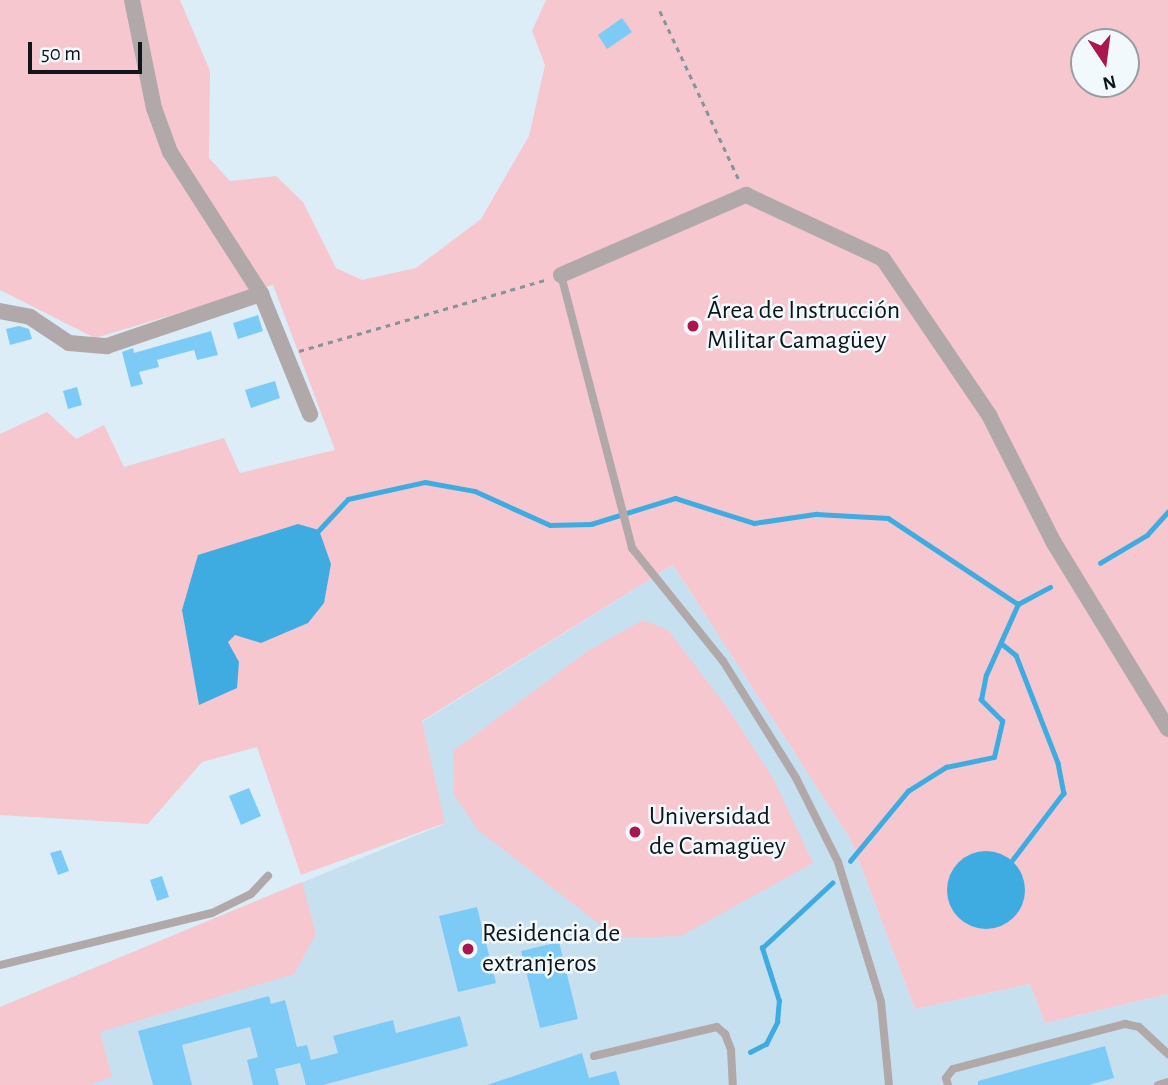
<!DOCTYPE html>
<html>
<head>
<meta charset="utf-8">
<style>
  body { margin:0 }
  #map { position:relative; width:1168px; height:1085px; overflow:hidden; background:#dcedf8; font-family:"Alegreya Sans",sans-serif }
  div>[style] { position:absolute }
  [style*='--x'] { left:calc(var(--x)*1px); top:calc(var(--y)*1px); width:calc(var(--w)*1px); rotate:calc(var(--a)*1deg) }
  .built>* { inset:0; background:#c7e0ef }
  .green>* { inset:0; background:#f6c7cf }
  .water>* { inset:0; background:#3face1 }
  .round { border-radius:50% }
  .stream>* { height:4.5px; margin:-2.25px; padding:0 2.25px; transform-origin:2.25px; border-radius:2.25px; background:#3face1 }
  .building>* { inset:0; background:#7ccbf7 }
  .path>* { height:2.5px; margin-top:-1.25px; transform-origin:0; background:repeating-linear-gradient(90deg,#87949c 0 5px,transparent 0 10px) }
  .lane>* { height:8px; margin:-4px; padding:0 4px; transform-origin:4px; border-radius:4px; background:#b1a8aa }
  .street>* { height:16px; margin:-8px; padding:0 8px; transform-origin:8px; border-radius:8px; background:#b1a8aa }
  .dots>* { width:19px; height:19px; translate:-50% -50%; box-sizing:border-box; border:4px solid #f1f9fd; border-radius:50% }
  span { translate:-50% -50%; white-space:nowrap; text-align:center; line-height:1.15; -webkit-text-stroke:5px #f1f9fd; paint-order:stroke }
  .poi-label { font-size:26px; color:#0f1519 }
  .left { translate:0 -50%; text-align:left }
  .north { position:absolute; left:1070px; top:28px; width:70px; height:70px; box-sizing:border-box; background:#f1f9fd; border:2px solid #979ea2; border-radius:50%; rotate:167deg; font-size:19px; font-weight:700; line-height:28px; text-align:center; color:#0f1519 }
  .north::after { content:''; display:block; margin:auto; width:24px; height:32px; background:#aa174e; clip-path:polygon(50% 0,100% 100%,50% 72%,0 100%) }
  .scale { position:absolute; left:28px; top:42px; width:114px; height:32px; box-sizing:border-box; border:4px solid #0f1519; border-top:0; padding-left:9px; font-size:21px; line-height:24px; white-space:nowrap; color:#0f1519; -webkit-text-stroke:5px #f1f9fd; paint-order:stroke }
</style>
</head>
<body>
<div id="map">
  <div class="built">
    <div style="clip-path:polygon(673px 565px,851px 840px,915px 1009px,1030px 984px,1045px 1023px,1168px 994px,1168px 1085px,0 1085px,0 1007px,444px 824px,422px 722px)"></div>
  </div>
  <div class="green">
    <div style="clip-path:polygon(evenodd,0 0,180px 0,210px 71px,209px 158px,230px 181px,276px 176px,303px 202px,336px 268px,362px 280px,416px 268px,481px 219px,529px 136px,545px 65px,532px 31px,546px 0,1168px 0,1168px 994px,1045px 1023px,1030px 984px,915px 1009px,851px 840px,673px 565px,422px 721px,445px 823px,301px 875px,257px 747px,202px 762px,148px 824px,0 815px,0 434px,47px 412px,76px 439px,104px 425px,124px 467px,224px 438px,240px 473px,335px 450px,273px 285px,95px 338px,0 290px,0 0,1084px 42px,1126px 42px,1126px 84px,1084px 84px,1084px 42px)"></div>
    <div style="clip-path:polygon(643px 620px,668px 630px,729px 710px,774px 780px,813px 863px,681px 936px,617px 938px,478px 830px,454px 795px,453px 751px,589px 650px)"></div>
    <div style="clip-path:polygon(302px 882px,316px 934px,294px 974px,100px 1032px,112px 1077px,89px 1085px,0 1085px,0 1007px)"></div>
  </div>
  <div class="water">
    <div style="clip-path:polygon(298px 524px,319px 530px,331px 564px,324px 603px,308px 623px,261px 643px,235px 635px,228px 642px,239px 662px,237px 688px,199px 705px,182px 610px,198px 555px)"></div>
    <div class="round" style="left:947px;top:851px;width:78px;height:78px"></div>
  </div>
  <div class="stream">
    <div style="--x:319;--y:530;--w:42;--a:-46.9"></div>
    <div style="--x:348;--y:499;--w:79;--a:-12.4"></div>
    <div style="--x:425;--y:482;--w:51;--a:10.2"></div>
    <div style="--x:475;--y:491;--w:82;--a:24.4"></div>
    <div style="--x:550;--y:525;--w:41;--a:-1.4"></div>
    <div style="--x:591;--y:524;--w:88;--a:-17.2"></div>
    <div style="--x:675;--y:498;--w:83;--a:17.6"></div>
    <div style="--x:754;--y:523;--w:63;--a:-8.3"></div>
    <div style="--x:816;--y:514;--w:72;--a:3.2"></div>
    <div style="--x:888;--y:518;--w:156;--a:33.5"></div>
    <div style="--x:1100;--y:563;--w:55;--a:-30.8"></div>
    <div style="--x:1147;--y:535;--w:31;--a:-48"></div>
    <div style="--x:1001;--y:643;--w:19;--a:39"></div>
    <div style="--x:1016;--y:655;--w:116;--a:68.7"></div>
    <div style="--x:1058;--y:763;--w:31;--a:79"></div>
    <div style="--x:1064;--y:793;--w:84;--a:127.3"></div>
    <div style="--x:850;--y:861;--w:91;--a:-50.4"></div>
    <div style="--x:908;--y:791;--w:45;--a:-32.3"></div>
    <div style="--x:946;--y:767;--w:49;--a:-11.8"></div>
    <div style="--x:994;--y:757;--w:37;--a:-77"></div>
    <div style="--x:1002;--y:721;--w:30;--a:-135"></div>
    <div style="--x:981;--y:700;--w:25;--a:-79"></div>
    <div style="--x:986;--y:675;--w:78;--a:-65.7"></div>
    <div style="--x:1018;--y:604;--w:36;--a:-28"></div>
    <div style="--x:750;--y:1052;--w:18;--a:-27"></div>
    <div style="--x:766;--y:1044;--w:25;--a:-63"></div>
    <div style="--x:777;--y:1022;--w:21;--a:-85"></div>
    <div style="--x:779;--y:1001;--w:56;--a:-107.8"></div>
    <div style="--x:762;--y:948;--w:96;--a:-42.9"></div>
  </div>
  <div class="building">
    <div style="clip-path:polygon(622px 18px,632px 32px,607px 49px,598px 35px)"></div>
    <div style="clip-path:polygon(258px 315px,263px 331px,238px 339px,233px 323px)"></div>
    <div style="clip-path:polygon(19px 326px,29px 329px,32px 339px,10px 345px,6px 329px)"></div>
    <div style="clip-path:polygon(211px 331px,218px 355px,197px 360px,194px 350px,157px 360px,159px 367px,139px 372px,143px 384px,131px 387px,122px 352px,133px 348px,134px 353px)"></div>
    <div style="clip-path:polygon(275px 381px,280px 398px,251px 408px,245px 390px)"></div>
    <div style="clip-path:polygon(77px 387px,82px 405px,68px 409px,63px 391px)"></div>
    <div style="clip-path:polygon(249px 788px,261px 816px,241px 825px,229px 796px)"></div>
    <div style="clip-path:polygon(61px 850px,69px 871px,58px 875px,50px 853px)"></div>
    <div style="clip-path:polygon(162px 876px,169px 897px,157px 901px,150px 880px)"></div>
    <div style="clip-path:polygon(477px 907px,496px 983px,458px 992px,439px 916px)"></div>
    <div style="clip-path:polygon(559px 942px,578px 1019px,540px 1028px,521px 951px)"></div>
    <div style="clip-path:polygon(269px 996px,271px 1004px,285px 1000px,297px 1047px,307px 1045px,311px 1060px,338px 1053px,333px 1036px,393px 1020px,396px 1033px,460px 1016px,468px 1046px,323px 1085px,306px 1085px,300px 1063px,275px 1069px,279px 1085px,253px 1085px,247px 1060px,258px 1057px,250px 1027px,182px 1045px,192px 1085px,153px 1085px,138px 1031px)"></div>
    <div style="clip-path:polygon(1105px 1046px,1114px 1078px,1089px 1085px,978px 1085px,978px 1081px)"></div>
    <div style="clip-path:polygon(582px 1053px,589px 1078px,616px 1071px,620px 1085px,487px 1085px)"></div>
  </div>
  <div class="path">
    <div style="--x:660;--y:11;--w:189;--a:64.9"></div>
    <div style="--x:299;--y:351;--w:259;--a:-16.1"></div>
  </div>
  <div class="lane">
    <div style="--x:561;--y:275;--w:282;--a:75.4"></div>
    <div style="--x:632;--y:548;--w:145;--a:51.2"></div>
    <div style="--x:723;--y:661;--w:138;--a:58"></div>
    <div style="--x:796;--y:778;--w:94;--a:63.4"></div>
    <div style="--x:838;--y:862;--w:146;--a:72.9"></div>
    <div style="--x:881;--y:1002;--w:83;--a:84.5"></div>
    <div style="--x:0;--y:965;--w:218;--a:-13.8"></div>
    <div style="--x:212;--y:913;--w:43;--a:-26"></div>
    <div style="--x:251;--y:894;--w:25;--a:-47"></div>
    <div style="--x:594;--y:1056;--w:126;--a:-13.3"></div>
    <div style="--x:717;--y:1027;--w:11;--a:41"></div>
    <div style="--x:725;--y:1034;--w:17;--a:69"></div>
    <div style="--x:731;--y:1050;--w:35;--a:87"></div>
    <div style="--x:948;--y:1085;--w:7;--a:-106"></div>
    <div style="--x:946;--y:1078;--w:11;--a:-52"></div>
    <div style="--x:953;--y:1069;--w:178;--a:-14.7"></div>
    <div style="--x:1125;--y:1024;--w:14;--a:12"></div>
    <div style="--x:1139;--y:1027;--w:40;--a:43"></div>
    <div style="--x:1158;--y:1085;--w:10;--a:-17"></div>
  </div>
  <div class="street">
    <div style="--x:132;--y:0;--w:110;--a:78.5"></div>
    <div style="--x:154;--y:108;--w:47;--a:70"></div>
    <div style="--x:170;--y:152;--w:169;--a:57.3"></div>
    <div style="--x:261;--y:294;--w:130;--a:67.8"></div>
    <div style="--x:561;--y:275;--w:202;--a:-23.4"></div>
    <div style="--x:746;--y:195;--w:151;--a:25"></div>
    <div style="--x:883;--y:259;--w:189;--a:55.8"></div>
    <div style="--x:989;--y:415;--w:144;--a:63.1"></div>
    <div style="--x:1054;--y:543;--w:218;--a:58.5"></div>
    <div style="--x:0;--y:311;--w:31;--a:11"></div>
    <div style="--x:30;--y:317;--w:47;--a:33.7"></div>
    <div style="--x:69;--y:343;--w:38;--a:5"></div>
    <div style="--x:107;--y:346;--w:163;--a:-18.7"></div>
  </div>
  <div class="dots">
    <div style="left:693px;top:326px;background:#aa174e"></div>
    <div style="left:635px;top:832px;background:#aa174e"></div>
    <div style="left:468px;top:949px;background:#aa174e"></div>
  </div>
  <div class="poi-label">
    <span class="left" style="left:707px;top:326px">Área de Instrucción<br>Militar Camagüey</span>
    <span class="left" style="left:649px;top:832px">Universidad<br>de Camagüey</span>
    <span class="left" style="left:482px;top:949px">Residencia de<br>extranjeros</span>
  </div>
  <div class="north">N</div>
  <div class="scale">50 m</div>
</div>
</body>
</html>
